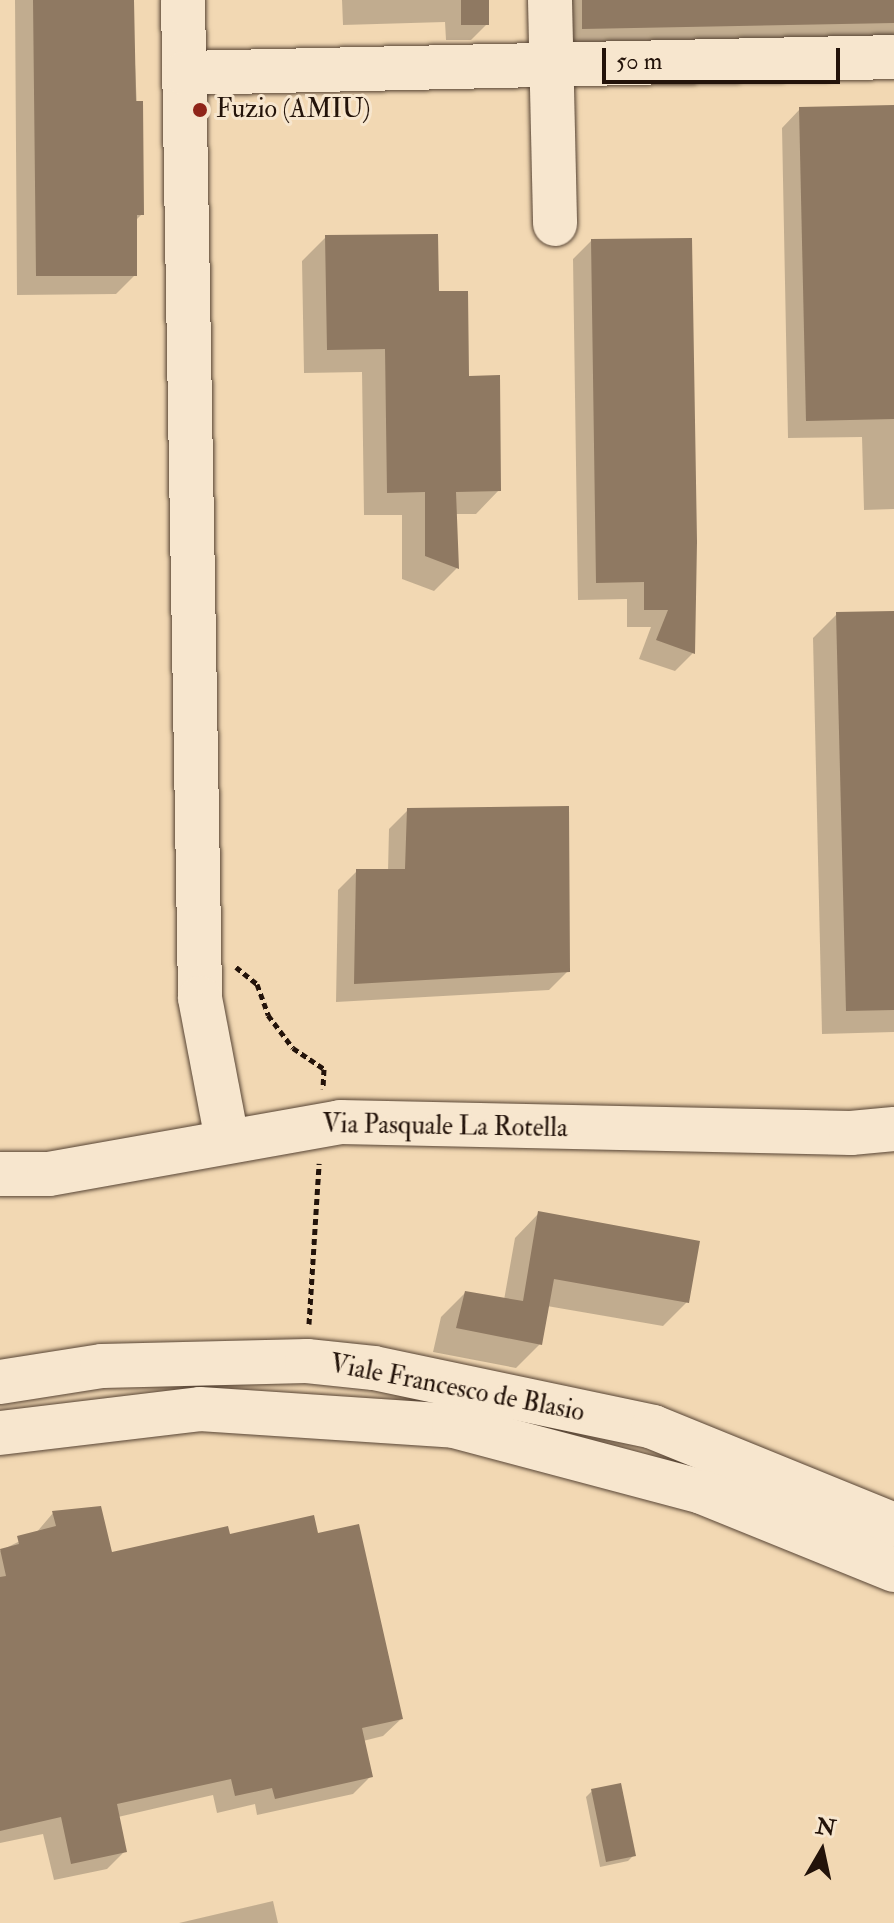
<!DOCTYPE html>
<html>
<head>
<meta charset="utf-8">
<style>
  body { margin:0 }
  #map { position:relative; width:894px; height:1923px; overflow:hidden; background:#f2d8b3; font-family:"IM FELL Double Pica",serif }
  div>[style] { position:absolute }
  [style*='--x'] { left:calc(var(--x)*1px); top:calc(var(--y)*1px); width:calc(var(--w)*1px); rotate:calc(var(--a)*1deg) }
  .shadow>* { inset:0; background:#0003 }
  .building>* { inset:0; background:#8f7962 }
  .path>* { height:5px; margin-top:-2.5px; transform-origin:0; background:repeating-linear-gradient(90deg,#23130a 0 6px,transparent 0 10px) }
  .roads { filter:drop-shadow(0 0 2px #574434) drop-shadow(0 0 2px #574434) }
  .minor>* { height:44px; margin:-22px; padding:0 22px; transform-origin:22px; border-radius:22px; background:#f7e6ce }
  .dots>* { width:22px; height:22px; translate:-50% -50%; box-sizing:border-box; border:4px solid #f7e6ce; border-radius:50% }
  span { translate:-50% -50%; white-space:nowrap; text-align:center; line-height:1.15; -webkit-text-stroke:6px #f7e6ce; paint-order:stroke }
  .poi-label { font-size:26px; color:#23130a }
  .left { translate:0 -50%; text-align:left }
  .street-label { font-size:26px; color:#23130a }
  .north { position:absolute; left:782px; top:1811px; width:80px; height:80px; -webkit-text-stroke:6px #f7e6ce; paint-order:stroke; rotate:9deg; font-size:22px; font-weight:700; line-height:32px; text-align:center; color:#23130a }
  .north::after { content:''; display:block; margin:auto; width:28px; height:36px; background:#23130a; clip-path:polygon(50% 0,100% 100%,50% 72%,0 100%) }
  .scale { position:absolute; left:602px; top:48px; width:238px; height:36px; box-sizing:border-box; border:4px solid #23130a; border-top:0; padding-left:10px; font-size:24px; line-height:28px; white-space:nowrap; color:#23130a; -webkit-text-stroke:6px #f7e6ce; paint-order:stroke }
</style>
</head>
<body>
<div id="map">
  <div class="shadow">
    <div style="clip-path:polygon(15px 0,132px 0,142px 214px,135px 221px,135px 275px,116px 294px,17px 295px)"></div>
    <div style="clip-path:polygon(342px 0,487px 0,487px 24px,471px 40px,446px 40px,445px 22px,343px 25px)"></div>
    <div style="clip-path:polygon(563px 0,894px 0,894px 41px,564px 47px)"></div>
    <div style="clip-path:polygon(894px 107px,894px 509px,864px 510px,862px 437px,788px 438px,782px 128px,800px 109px)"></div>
    <div style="clip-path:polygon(326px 237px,437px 293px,467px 378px,499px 490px,476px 514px,455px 514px,457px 568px,434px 591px,402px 579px,402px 515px,364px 515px,362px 372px,304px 373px,302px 261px)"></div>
    <div style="clip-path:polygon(591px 241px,693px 653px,675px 671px,639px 659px,651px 627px,627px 627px,627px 599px,578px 600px,573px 259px)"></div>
    <div style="clip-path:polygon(894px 613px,894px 1032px,822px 1034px,813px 638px,837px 614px)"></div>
    <div style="clip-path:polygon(408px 810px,568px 971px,549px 990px,336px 1002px,338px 890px,357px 871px,388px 871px,389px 829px)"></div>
    <div style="clip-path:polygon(539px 1213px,687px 1302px,663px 1326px,547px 1306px,540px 1344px,516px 1368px,433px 1352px,441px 1317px,465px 1293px,504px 1300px,515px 1238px)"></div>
    <div style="clip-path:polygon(53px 1513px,111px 1554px,228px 1536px,316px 1535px,401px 1719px,383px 1736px,363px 1741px,371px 1776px,353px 1794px,257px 1815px,255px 1804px,217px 1813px,213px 1795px,118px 1817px,125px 1851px,107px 1869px,54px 1880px,43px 1834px,0 1843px,0 1551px,36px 1533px)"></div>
    <div style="clip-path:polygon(592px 1791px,634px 1855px,628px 1861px,600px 1867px,586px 1797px)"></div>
    <div style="clip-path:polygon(273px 1901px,278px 1923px,179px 1923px)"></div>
  </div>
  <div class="building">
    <div style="clip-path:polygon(33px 0,134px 0,136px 101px,143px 101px,144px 215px,137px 215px,137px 276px,36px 276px)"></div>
    <div style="clip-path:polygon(461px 0,489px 0,489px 25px,461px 25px)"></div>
    <div style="clip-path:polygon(582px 0,894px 0,894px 23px,582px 29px)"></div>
    <div style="clip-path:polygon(894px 105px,894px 419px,806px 421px,799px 107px)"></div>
    <div style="clip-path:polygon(438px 234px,439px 291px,468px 291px,469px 376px,500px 375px,501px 491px,456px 492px,459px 569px,425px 556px,425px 492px,387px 493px,385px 349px,327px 350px,325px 235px)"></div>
    <div style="clip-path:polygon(692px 238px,697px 542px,695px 654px,656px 640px,668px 610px,644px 610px,644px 582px,596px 583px,591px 239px)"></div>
    <div style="clip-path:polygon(894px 611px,894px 1010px,846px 1011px,836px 612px)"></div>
    <div style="clip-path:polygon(569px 806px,570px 972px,354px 984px,356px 869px,405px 869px,407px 808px)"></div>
    <div style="clip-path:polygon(538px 1211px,700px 1241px,689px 1303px,554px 1279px,542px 1345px,456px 1328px,465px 1291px,523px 1301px)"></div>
    <div style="clip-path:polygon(101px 1506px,112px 1552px,228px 1526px,230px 1534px,314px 1515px,318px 1533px,359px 1524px,403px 1719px,362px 1728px,373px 1777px,275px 1799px,272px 1788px,235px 1796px,231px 1779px,117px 1804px,127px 1852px,71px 1864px,61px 1817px,0 1831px,0 1577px,6px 1576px,0 1549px,19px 1544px,17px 1536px,56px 1526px,52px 1511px)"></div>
    <div style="clip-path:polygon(621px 1783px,636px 1856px,606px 1862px,591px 1789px)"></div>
  </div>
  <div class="path">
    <div style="--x:236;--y:967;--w:27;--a:39"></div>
    <div style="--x:257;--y:984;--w:33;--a:70"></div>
    <div style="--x:268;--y:1015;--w:41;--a:52.9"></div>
    <div style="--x:293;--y:1048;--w:37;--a:34"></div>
    <div style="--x:324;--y:1069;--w:20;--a:93"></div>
    <div style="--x:309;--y:1324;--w:161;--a:-86.4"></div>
  </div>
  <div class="roads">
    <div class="minor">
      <div style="--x:183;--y:0;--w:998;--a:89.02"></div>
      <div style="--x:200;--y:998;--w:144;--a:79.2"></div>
      <div style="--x:550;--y:0;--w:224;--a:88.7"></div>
      <div style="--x:185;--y:73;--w:709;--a:-1.29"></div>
      <div style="--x:0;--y:1174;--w:49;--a:0"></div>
      <div style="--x:49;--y:1174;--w:296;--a:-10.1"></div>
      <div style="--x:340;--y:1122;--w:511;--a:1.23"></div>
      <div style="--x:851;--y:1133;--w:43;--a:-5.3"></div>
      <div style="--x:0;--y:1382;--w:103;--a:-8.9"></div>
      <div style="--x:102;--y:1366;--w:205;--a:-1.4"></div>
      <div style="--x:307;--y:1361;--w:67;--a:6"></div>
      <div style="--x:374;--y:1368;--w:285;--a:11.9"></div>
      <div style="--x:653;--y:1427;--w:260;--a:22.1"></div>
      <div style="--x:0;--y:1433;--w:201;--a:-6.8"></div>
      <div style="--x:200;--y:1409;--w:255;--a:3.8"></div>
      <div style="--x:454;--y:1426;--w:257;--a:14.9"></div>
      <div style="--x:702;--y:1492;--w:207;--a:22.1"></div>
    </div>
  </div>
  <div class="dots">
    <div style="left:200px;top:110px;background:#8f2418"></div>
  </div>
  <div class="poi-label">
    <span class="left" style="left:216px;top:110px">Fuzio (AMIU)</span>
  </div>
  <div class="street-label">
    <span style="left:445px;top:1127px;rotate:1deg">Via Pasquale La Rotella</span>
    <span style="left:457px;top:1389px;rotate:11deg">Viale Francesco de Blasio</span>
  </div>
  <div class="north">N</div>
  <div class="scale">50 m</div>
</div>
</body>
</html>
